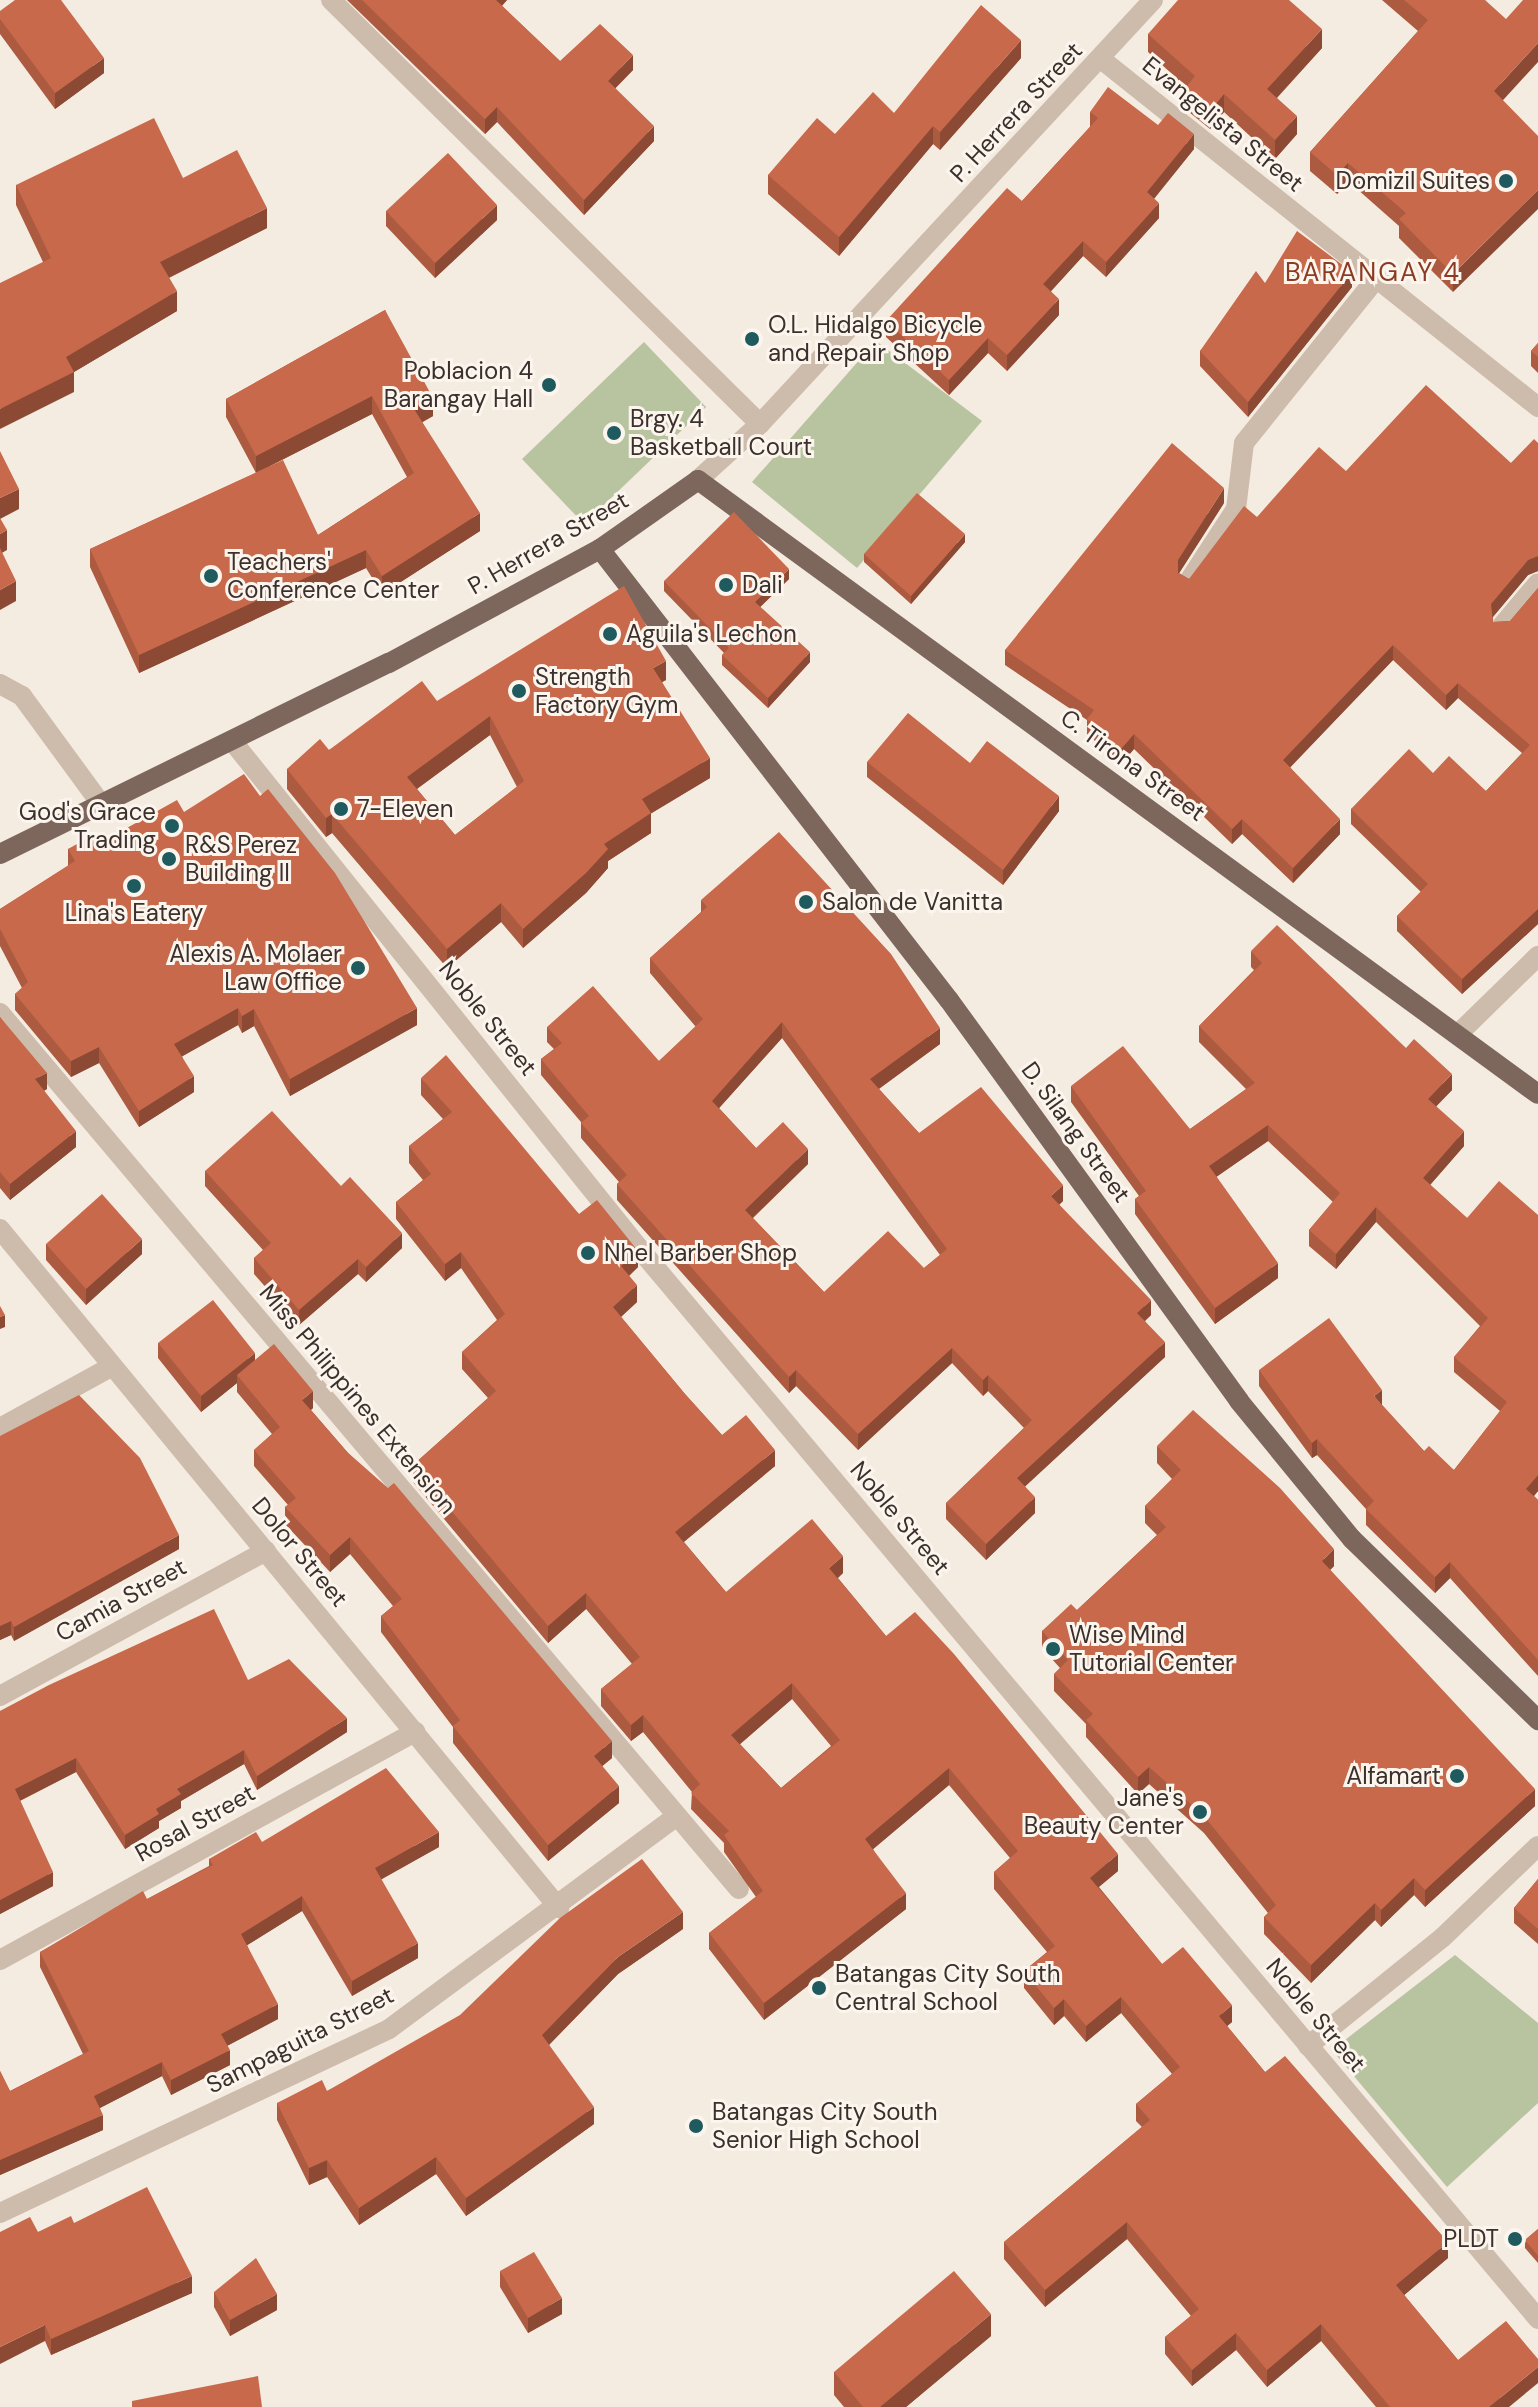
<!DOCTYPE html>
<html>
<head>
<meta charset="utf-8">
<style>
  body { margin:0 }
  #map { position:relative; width:1538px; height:2407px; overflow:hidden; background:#f4ebe1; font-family:"DM Sans",sans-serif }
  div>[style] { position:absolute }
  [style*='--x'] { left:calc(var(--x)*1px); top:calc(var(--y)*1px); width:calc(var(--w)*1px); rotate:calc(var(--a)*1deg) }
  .green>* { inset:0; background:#b8c4a0 }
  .minor>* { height:20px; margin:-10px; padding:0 10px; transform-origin:10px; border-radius:10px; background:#cdbbac }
  .major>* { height:20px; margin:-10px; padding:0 10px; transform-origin:10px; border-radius:10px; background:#7d675c }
  .wall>* { inset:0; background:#ac5a40 }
  .shaded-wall>* { inset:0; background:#8c4a34 }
  .building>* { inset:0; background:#c8694b }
  .dots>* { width:22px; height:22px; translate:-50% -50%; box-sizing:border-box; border:4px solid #fbf5ee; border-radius:50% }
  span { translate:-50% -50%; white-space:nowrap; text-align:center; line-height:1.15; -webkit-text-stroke:6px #fbf5ee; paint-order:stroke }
  .street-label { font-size:24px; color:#3b302b }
  .poi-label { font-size:24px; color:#3b302b }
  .right { translate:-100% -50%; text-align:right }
  .left { translate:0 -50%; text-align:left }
  .neighbourhood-label { font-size:26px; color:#8c3b22; letter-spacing:2px }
</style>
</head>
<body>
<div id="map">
  <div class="green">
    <div style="clip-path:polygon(876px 341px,982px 421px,857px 568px,752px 482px)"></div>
    <div style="clip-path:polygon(644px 342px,706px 407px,584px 524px,522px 459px)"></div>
    <div style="clip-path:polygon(1455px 1955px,1538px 2023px,1538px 2103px,1447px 2187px,1332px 2050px)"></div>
  </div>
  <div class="minor">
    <div style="--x:331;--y:0;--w:603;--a:44.66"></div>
    <div style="--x:1101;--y:59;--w:559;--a:38.53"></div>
    <div style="--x:698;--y:480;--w:84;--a:-42.1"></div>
    <div style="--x:760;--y:424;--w:578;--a:-47.17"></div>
    <div style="--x:1189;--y:581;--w:86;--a:-56.9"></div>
    <div style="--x:1236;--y:509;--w:66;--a:-83.1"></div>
    <div style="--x:1244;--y:443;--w:209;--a:-51.2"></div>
    <div style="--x:1501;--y:627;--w:57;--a:-49.9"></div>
    <div style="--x:0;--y:684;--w:25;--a:29"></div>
    <div style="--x:22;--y:696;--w:134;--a:53.8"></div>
    <div style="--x:233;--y:742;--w:647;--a:51.27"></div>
    <div style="--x:638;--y:1247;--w:1400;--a:49.98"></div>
    <div style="--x:0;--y:1013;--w:1146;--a:49.85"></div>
    <div style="--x:1458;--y:1034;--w:112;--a:-44.3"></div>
    <div style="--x:0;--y:1229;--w:880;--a:50.54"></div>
    <div style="--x:0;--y:1428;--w:127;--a:-28.8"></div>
    <div style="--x:0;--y:1696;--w:303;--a:-28.6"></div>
    <div style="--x:0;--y:1960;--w:474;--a:-28.8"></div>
    <div style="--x:1308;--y:2046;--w:172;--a:-38.9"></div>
    <div style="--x:1442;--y:1938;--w:133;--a:-43.8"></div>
    <div style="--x:0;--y:2213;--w:430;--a:-25.3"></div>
    <div style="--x:389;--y:2029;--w:357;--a:-36.5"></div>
  </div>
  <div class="major">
    <div style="--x:600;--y:549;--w:570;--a:52.27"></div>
    <div style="--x:949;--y:1000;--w:495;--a:54.1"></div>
    <div style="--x:1239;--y:1401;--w:178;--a:50.7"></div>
    <div style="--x:1352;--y:1539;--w:260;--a:44.2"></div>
    <div style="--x:0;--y:854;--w:433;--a:-26.2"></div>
    <div style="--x:389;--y:663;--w:240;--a:-28.4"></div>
    <div style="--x:600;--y:549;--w:120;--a:-35.1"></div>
    <div style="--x:698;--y:480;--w:1040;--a:36.17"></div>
  </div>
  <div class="wall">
    <div style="clip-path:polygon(347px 0,507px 0,502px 6px,560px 61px,633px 70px,615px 88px,654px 141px,584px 215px,497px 122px,485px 134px)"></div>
    <div style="clip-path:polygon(1382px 0,1485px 0,1503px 100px,1453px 292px,1399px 238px,1399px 226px,1348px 181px,1337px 194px,1310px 171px,1310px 152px,1418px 31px)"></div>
    <div style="clip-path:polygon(0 11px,104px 73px,55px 109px,0 34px)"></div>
    <div style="clip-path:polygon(1148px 34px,1322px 48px,1277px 98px,1297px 134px,1275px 159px,1224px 112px,1210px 129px,1184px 108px,1184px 90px,1186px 87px,1148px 52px)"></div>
    <div style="clip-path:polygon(1021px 58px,940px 150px,933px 144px,839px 256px,768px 194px,768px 175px,835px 134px,894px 113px)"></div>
    <div style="clip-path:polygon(1090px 112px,1158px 125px,1194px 149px,1154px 199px,1159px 218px,1106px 277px,1083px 256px,1051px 291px,1059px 315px,1007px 371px,988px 353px,949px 395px,886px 337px,886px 321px,1022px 201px,1090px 127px)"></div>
    <div style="clip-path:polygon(183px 178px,267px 228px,169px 278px,177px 311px,74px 372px,74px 392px,43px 262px,16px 205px,16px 185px)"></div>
    <div style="clip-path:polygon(386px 211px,497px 220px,435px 278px,386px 226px)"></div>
    <div style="clip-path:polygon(1265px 283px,1352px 287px,1248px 417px,1200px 366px,1200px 351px)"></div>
    <div style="clip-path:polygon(evenodd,385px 310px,433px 416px,422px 422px,480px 531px,382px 594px,366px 568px,139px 673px,90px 567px,90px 549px,256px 473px,226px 417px,226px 399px,385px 310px,372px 414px,407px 477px,318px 535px,270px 466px,372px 414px)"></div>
    <div style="clip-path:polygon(1538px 343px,1538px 373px,1531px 366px,1531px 351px)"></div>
    <div style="clip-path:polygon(1538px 443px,1538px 571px,1528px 575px,1493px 617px,1493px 622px,1510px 621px,1538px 588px,1538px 924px,1462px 994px,1397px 931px,1397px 916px,1421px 892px,1351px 824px,1351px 809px,1433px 773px,1486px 791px,1522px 753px,1458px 698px,1446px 710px,1393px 660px,1290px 767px,1340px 834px,1293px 883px,1242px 834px,1232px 844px,1134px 749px,1121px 764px,1087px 734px,1087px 720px,1005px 665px,1005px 650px,1224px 503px,1179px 573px,1189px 579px,1257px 517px,1346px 471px,1511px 463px)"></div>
    <div style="clip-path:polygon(965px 542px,911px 604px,864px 562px,864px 554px)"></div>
    <div style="clip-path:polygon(789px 579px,760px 607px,810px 662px,768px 708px,722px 665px,722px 655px,724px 653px,664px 591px,664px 581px)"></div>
    <div style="clip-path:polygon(evenodd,666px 680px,662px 682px,710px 778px,651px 813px,651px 833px,608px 861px,608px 868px,586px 893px,523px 948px,501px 922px,447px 968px,332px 833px,326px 837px,287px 789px,287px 769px,437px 701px,666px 680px,490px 735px,517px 787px,455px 835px,417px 789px,490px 735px)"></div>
    <div style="clip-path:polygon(867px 762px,970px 763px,1059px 811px,1003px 885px,867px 777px)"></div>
    <div style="clip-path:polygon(184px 812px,417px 1025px,290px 1096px,254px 1026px,242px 1033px,238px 1025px,182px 1056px,194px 1092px,139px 1127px,99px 1063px,71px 1077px,15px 1010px,15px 994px,22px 988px,0 946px,0 909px,68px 866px,68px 849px,100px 843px)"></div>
    <div style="clip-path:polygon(evenodd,701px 900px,940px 1044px,879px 1089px,919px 1133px,1063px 1201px,1059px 1205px,1151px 1315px,1145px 1321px,1165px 1357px,1025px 1486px,1035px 1513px,986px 1560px,946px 1519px,946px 1503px,1024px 1428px,988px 1391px,983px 1396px,952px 1363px,858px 1450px,796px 1386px,789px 1393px,617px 1200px,617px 1184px,619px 1182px,581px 1138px,581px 1122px,541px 1075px,541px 1059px,554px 1049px,547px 1042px,547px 1027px,659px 1061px,696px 1027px,650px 973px,650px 958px,701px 912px,701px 900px,782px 1038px,940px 1255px,924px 1268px,824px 1292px,753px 1218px,808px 1164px,756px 1148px,719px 1108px,782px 1038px)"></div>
    <div style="clip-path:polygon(1251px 951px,1452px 1090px,1436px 1106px,1464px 1146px,1430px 1185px,1467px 1218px,1538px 1215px,1538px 1491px,1534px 1496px,1538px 1500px,1538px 1676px,1450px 1578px,1435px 1593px,1366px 1525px,1366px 1509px,1317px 1455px,1312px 1458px,1259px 1386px,1259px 1370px,1382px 1405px,1424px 1451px,1454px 1470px,1500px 1411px,1454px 1372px,1454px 1357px,1480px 1326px,1376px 1222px,1336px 1269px,1309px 1246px,1309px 1230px,1333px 1202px,1268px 1141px,1216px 1177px,1278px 1278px,1215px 1324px,1135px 1214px,1135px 1199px,1139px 1196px,1071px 1102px,1071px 1086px,1190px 1129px,1246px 1089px,1199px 1042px,1199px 1026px,1254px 970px,1251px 967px)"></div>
    <div style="clip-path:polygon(0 1017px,47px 1089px,44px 1091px,76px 1147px,10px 1200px,0 1188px)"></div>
    <div style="clip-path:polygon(evenodd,421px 1078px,579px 1214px,638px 1267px,629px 1276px,637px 1302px,621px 1317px,685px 1394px,722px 1435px,775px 1466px,684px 1542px,726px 1592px,843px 1573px,838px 1578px,886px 1636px,1118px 1871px,1099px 1887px,1162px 1964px,1232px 2022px,1227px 2026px,1265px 2072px,1448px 2258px,1404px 2295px,1458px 2360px,1509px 2407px,1376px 2407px,1321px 2341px,1267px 2387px,1236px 2350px,1192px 2386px,1165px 2354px,1165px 2337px,1191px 2316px,1127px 2239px,1045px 2307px,1004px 2259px,1004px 2242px,1142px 2127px,1136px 2121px,1136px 2104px,1172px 2074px,1121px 2013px,1086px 2042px,1064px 2016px,1054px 2025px,1024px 1988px,1024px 1971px,1047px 1952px,994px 1889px,994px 1872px,1010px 1858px,949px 1785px,873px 1849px,906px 1909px,764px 2020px,709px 1949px,709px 1933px,756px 1897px,724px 1852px,724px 1843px,691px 1809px,692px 1792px,643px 1732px,631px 1741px,601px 1706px,601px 1689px,632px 1664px,586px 1609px,548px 1643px,413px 1482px,413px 1465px,488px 1398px,462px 1369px,462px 1352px,497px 1320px,461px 1268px,445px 1281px,396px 1219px,396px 1202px,423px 1180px,409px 1163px,409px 1146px,443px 1119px,421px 1095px,421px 1078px,792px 1699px,831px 1746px,781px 1788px,740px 1744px,792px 1699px)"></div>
    <div style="clip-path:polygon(205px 1171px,341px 1186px,402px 1248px,366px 1282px,358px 1274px,299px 1325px,254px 1274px,254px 1258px,263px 1250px,205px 1186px)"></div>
    <div style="clip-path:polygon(46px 1244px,142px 1254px,86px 1305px,46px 1260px)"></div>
    <div style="clip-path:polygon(158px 1343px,255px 1360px,313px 1408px,311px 1410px,612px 1758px,602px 1766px,619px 1803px,548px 1861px,453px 1743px,453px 1727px,381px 1632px,381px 1616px,393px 1606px,350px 1554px,330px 1572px,285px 1524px,285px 1507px,288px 1505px,254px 1466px,254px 1450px,272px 1434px,237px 1392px,237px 1383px,201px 1412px,158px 1358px)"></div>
    <div style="clip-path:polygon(0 1436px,179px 1549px,14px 1641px,11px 1635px,0 1640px)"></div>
    <div style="clip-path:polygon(1157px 1446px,1334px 1566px,1330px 1570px,1535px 1806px,1425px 1907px,1414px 1895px,1381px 1927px,1375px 1920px,1311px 1983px,1264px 1934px,1264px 1917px,1268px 1913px,1204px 1833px,1149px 1784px,1138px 1794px,1086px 1737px,1086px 1724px,1054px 1691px,1054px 1674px,1060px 1668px,1042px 1648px,1042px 1631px,1077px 1610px,1157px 1535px,1145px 1523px,1145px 1506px,1172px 1479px,1157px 1463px)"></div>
    <div style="clip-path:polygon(248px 1680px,347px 1732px,257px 1790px,244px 1764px,181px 1801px,181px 1808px,159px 1821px,159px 1828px,125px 1849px,76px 1772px,20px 1801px,53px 1886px,0 1914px,0 1711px)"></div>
    <div style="clip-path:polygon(262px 1842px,439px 1847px,381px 1879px,418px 1958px,352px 1996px,302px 1911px,247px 1945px,278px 2019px,227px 2046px,230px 2065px,171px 2095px,162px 2076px,100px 2108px,103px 2130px,0 2175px,0 2071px,10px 2091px,83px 2054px,40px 1967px,40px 1952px,147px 1899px,209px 1866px,209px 1859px)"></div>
    <div style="clip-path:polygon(1538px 1879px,1538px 1944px,1514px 1923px,1514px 1908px)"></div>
    <div style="clip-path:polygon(683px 1929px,618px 1974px,549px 2045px,594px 2124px,466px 2216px,436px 2174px,359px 2225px,327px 2177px,309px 2185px,277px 2120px,277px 2103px,327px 2091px)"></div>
    <div style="clip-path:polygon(74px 2223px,192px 2293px,51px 2355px,45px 2341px,38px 2232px)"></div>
    <div style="clip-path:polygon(1538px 2229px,1538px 2263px,1525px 2248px,1525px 2240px)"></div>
    <div style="clip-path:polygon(500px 2271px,562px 2314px,528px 2333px,500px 2287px)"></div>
    <div style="clip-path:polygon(214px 2292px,277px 2310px,230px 2336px,214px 2307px)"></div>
    <div style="clip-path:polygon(991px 2336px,906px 2407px,844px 2407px,834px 2395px,834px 2372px)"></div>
  </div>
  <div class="shaded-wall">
    <div style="clip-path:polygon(494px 0,507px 0,494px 14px)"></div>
    <div style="clip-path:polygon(1322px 29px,1322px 48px,1267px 108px,1267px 89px)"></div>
    <div style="clip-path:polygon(1021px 40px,1021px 58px,940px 150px,940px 132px)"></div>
    <div style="clip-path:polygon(1538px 43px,1538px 62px,1494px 110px,1494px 91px)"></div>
    <div style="clip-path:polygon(633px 55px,633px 70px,608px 96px,608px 81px)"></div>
    <div style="clip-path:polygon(104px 58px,104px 73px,55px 109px,55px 93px)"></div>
    <div style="clip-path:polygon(1224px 94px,1224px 112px,1210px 129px,1210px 111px)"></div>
    <div style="clip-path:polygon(497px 107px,497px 122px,485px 134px,485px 119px)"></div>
    <div style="clip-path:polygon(1297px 116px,1297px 134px,1275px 159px,1275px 140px)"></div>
    <div style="clip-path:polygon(654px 126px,654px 141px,584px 215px,584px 200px)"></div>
    <div style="clip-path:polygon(933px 126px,933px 144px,839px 256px,839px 237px)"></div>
    <div style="clip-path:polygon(1194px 134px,1194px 149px,1147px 207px,1147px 192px)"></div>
    <div style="clip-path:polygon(1348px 163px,1348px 181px,1337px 194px,1337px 175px)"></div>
    <div style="clip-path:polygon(1538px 190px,1538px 209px,1453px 292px,1453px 274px)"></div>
    <div style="clip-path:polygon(1159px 203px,1159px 218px,1106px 277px,1106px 262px)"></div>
    <div style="clip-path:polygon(497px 205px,497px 220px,435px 278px,435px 263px)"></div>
    <div style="clip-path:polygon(267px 208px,267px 228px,160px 282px,160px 262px)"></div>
    <div style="clip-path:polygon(1083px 241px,1083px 256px,1043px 300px,1043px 284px)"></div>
    <div style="clip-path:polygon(1352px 272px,1352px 287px,1248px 417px,1248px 402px)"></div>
    <div style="clip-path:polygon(177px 291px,177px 311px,74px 372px,74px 392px,0 429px,0 409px,66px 357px)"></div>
    <div style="clip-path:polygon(1059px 299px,1059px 315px,1007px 371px,1007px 355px)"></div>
    <div style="clip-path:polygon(988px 338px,988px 353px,949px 395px,949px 380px)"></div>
    <div style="clip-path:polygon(372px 396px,372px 414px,256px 473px,256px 456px)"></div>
    <div style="clip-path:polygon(433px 398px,433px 416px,414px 427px,414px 409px)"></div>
    <div style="clip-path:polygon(1224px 488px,1224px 503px,1178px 575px,1178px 560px)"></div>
    <div style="clip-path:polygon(19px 489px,19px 509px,0 519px,0 498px)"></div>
    <div style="clip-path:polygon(480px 513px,480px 531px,382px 594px,382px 576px)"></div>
    <div style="clip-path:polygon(7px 530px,7px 550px,0 554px,0 534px)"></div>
    <div style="clip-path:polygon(965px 534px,965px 542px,911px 604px,911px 596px)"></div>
    <div style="clip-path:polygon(366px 550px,366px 568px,139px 673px,139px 655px)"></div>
    <div style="clip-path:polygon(1538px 556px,1538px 571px,1528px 575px,1491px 619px,1491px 604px,1528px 560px)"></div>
    <div style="clip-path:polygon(789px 569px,789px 579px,755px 612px,755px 602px)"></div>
    <div style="clip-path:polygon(16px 581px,16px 601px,0 610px,0 590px)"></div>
    <div style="clip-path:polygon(1393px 645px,1393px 660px,1283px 775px,1283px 760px)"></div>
    <div style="clip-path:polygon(810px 652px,810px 662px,768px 708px,768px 698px)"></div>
    <div style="clip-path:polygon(666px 661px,666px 680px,653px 687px,653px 668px)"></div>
    <div style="clip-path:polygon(1458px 683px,1458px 698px,1446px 710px,1446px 695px)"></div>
    <div style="clip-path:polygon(490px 716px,490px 735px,407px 796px,407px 777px)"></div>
    <div style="clip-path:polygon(1134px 734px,1134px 749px,1121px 764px,1121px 749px)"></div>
    <div style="clip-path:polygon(710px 758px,710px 778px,642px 819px,642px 799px)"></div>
    <div style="clip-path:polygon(1059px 796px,1059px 811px,1003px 885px,1003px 870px)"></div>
    <div style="clip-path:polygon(651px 813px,651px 833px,608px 861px,608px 868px,586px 893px,523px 948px,523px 929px,604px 844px)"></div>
    <div style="clip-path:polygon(332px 814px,332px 833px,326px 837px,326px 818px)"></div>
    <div style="clip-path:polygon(1242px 819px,1242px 834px,1232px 844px,1232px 829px)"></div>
    <div style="clip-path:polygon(1340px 819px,1340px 834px,1293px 883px,1293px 868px)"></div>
    <div style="clip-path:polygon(501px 903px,501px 922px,447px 968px,447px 949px)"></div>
    <div style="clip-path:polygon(1538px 909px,1538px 924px,1462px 994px,1462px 979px)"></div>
    <div style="clip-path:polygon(238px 1008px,238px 1025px,174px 1061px,174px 1044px)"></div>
    <div style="clip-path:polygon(417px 1008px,417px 1025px,290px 1096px,290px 1079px)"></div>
    <div style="clip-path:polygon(254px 1009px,254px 1026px,242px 1033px,242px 1016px)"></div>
    <div style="clip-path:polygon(782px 1022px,782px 1038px,712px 1116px,712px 1101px)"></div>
    <div style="clip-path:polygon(940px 1028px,940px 1044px,870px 1095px,870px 1079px)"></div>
    <div style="clip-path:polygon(99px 1047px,99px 1063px,71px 1077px,71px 1061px)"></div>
    <div style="clip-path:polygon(47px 1073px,47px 1089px,35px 1095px,35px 1079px)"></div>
    <div style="clip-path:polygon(1452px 1074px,1452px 1090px,1428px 1115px,1428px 1099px)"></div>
    <div style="clip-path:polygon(194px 1076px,194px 1092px,139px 1127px,139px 1111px)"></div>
    <div style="clip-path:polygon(1268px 1125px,1268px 1141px,1209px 1182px,1209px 1166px)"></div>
    <div style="clip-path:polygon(76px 1131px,76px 1147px,10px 1200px,10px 1184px)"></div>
    <div style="clip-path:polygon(1464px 1131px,1464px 1146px,1423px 1193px,1423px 1178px)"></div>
    <div style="clip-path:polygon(808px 1149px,808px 1164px,745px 1225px,745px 1210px)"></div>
    <div style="clip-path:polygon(1063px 1185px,1063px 1201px,1051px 1212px,1051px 1196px)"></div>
    <div style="clip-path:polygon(1376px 1207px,1376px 1222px,1336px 1269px,1336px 1254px)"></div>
    <div style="clip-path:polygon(402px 1233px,402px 1248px,366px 1282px,366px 1267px)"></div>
    <div style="clip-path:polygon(142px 1239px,142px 1254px,86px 1305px,86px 1289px)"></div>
    <div style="clip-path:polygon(638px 1251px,638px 1267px,621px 1283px,621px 1266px)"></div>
    <div style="clip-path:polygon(461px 1252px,461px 1268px,445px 1281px,445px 1264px)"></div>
    <div style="clip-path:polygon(358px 1259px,358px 1274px,299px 1325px,299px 1310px)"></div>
    <div style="clip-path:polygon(1278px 1263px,1278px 1278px,1215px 1324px,1215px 1308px)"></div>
    <div style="clip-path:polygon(637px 1285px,637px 1302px,613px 1324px,613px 1307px)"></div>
    <div style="clip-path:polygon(1151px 1300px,1151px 1315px,1137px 1328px,1137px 1313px)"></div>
    <div style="clip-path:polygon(5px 1315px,5px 1327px,0 1329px,0 1317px)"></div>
    <div style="clip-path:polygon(1165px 1342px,1165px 1357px,1017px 1494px,1017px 1478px)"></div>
    <div style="clip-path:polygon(952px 1348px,952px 1363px,858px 1450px,858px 1434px)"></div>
    <div style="clip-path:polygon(255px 1353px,255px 1368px,237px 1375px,237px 1383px,201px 1412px,201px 1396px)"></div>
    <div style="clip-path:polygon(796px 1370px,796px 1386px,789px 1393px,789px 1377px)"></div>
    <div style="clip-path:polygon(988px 1375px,988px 1391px,983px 1396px,983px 1380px)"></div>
    <div style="clip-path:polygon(1382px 1390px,1382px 1406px,1374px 1396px)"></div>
    <div style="clip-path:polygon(313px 1391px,313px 1408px,302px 1417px,302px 1400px)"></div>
    <div style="clip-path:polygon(1317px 1439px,1317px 1455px,1312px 1458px,1312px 1443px)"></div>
    <div style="clip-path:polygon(775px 1450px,775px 1466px,675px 1549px,675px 1532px)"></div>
    <div style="clip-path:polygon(1538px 1475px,1538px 1491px,1526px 1505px,1526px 1489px)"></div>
    <div style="clip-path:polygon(1035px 1497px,1035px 1513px,986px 1560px,986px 1544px)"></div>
    <div style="clip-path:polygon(179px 1535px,179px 1549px,14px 1641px,14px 1627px)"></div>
    <div style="clip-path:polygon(350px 1537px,350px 1554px,330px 1572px,330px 1555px)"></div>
    <div style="clip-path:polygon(1334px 1549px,1334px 1566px,1322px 1578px,1322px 1561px)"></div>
    <div style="clip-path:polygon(843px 1556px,843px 1573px,829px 1585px,829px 1568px)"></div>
    <div style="clip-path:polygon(1450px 1562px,1450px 1578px,1435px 1593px,1435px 1577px)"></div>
    <div style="clip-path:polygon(586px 1593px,586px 1609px,548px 1643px,548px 1626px)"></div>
    <div style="clip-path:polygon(11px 1621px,11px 1635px,0 1640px,0 1626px)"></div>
    <div style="clip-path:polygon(792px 1683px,792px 1699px,731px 1752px,731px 1735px)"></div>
    <div style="clip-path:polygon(643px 1715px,643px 1732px,631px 1741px,631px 1725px)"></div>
    <div style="clip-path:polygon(347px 1718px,347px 1732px,257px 1790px,257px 1776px)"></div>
    <div style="clip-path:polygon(612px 1741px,612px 1758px,594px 1773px,594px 1756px)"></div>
    <div style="clip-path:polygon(244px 1750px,244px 1764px,181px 1801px,181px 1808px,159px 1821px,159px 1828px,125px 1849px,125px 1835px,156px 1809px,177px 1789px)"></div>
    <div style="clip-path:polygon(76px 1758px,76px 1772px,15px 1803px,15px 1789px)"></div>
    <div style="clip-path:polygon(1149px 1767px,1149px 1784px,1138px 1794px,1138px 1777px)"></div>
    <div style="clip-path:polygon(949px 1768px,949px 1785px,865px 1856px,865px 1839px)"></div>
    <div style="clip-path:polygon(619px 1786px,619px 1803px,548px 1861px,548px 1845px)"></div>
    <div style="clip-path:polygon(1535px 1789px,1535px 1806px,1425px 1907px,1425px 1890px)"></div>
    <div style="clip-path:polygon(439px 1832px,439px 1847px,375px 1883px,375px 1868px)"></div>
    <div style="clip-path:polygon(1118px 1854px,1118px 1871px,1090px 1894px,1090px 1878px)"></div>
    <div style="clip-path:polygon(53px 1872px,53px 1886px,0 1914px,0 1900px)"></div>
    <div style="clip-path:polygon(1414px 1878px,1414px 1895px,1381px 1927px,1381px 1910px)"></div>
    <div style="clip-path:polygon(906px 1893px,906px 1909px,764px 2020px,764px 2003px)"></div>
    <div style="clip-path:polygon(302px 1896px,302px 1911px,241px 1949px,241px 1934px)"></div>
    <div style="clip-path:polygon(1375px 1903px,1375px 1920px,1311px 1983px,1311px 1965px)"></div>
    <div style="clip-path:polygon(683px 1912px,683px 1929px,618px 1974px,542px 2052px,542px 2035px,618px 1957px)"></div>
    <div style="clip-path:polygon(418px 1943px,418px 1958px,352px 1996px,352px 1981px)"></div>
    <div style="clip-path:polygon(1121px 1997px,1121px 2013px,1086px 2042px,1086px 2026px)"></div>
    <div style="clip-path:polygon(1064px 1999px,1064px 2016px,1054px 2025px,1054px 2008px)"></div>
    <div style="clip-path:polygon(278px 2004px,278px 2019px,221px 2049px,221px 2034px)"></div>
    <div style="clip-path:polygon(1232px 2005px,1232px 2022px,1219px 2033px,1219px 2016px)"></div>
    <div style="clip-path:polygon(230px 2050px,230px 2065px,171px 2095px,171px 2080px)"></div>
    <div style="clip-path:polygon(162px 2062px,162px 2076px,94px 2111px,94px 2096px)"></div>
    <div style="clip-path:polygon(594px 2107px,594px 2124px,466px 2216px,466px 2198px)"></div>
    <div style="clip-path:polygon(103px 2115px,103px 2130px,0 2175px,0 2160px)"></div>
    <div style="clip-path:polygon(436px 2157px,436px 2174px,359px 2225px,359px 2208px)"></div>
    <div style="clip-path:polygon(327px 2160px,327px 2177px,309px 2185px,309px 2168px)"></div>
    <div style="clip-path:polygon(1127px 2222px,1127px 2239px,1045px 2307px,1045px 2290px)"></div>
    <div style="clip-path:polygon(1448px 2242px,1448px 2258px,1396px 2302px,1396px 2285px)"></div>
    <div style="clip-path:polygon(192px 2276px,192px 2293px,51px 2355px,51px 2339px)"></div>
    <div style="clip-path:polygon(277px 2294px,277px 2310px,230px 2336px,230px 2320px)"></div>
    <div style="clip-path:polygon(562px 2298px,562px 2314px,528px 2333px,528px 2318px)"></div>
    <div style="clip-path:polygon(991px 2314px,991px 2336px,906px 2407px,880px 2407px)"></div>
    <div style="clip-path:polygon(1321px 2324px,1321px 2341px,1267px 2387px,1267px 2370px)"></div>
    <div style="clip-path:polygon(45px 2325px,45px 2341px,0 2364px,0 2347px)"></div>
    <div style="clip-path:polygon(1236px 2333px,1236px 2350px,1192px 2386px,1192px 2370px)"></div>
    <div style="clip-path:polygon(1538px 2367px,1538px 2383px,1509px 2407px,1489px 2407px)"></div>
  </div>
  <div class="building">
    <div style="clip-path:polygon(15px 0,61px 0,104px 58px,55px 93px,0 19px,0 11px)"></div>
    <div style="clip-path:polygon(362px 0,496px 0,560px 61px,600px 24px,633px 55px,608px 81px,654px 126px,584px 200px,497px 107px,485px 119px)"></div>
    <div style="clip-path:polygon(1178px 0,1289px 0,1322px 29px,1267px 89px,1297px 116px,1275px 140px,1224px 94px,1210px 111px,1184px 90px,1195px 76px,1148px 34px)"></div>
    <div style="clip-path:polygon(1404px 0,1485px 0,1506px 19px,1523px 0,1538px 0,1538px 43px,1494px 91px,1538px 136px,1538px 190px,1453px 274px,1399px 219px,1406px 213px,1348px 163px,1337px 175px,1310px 152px,1428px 20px)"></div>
    <div style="clip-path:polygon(981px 5px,1021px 40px,940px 132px,933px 126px,839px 237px,768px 175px,817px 118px,835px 134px,873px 92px,894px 113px)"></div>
    <div style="clip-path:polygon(1108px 87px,1158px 125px,1168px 113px,1194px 134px,1147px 192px,1159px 203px,1106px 262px,1083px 241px,1043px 284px,1059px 299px,1007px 355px,988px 338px,949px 380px,886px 321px,1007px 188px,1022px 201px,1098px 118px,1090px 112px)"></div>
    <div style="clip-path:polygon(154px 118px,183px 178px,237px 150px,267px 208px,160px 262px,177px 291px,66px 357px,74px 372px,0 409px,0 283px,51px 258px,16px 185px)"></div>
    <div style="clip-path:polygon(448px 153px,497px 205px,435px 263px,386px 211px)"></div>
    <div style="clip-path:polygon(1297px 231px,1352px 272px,1248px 402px,1200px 351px,1256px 271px,1265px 283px)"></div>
    <div style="clip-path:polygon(385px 310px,433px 398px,414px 409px,480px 513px,382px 576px,366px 550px,139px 655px,90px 549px,283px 460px,318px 535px,414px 473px,372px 396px,256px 456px,226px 399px)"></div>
    <div style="clip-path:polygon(1538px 343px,1538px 357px,1531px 351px)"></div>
    <div style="clip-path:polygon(1426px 385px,1511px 463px,1534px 439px,1538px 443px,1538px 556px,1528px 560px,1491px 604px,1493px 622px,1510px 621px,1538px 588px,1538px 909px,1462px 979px,1397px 916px,1428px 884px,1351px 809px,1409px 749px,1433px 773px,1449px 756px,1486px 791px,1530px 745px,1458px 683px,1446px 695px,1393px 645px,1283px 760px,1340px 819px,1293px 868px,1242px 819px,1232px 829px,1134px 734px,1121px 749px,1087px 719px,1094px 710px,1005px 650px,1172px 443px,1224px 488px,1178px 560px,1178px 573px,1189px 579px,1244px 506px,1257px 517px,1319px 447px,1346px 471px)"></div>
    <div style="clip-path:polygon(0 451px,19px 489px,0 498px)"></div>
    <div style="clip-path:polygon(917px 493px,965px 534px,911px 596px,864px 554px)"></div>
    <div style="clip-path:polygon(734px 512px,789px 569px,755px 602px,810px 652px,768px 698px,722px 655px,729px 648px,664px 581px)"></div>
    <div style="clip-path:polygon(0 518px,7px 530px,0 534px)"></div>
    <div style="clip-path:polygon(0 548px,16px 581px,0 590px)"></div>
    <div style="clip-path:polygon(evenodd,624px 586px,666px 661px,653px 668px,710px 758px,642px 799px,651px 813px,604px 844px,608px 849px,586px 873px,523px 929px,501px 903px,447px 949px,332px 814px,326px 818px,287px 769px,320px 739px,329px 750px,422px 681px,437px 701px,624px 586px,490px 716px,524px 781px,455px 835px,407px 777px,490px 716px)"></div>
    <div style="clip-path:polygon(908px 713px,970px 763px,987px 741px,1059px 796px,1003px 870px,867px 762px)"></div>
    <div style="clip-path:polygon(244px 774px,260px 796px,268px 789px,335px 873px,417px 1008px,290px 1079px,254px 1009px,242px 1016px,238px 1008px,174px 1044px,194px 1076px,139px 1111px,99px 1047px,71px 1061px,15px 994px,28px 982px,0 929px,0 909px,75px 861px,68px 849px,95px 834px,100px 843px,177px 800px,184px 812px)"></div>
    <div style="clip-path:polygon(evenodd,779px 832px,891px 954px,940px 1028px,870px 1079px,919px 1133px,981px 1087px,1063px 1185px,1051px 1196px,1151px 1300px,1137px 1313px,1165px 1342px,1017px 1478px,1035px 1497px,986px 1544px,946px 1503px,1032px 1420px,988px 1375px,983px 1380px,952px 1348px,858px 1434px,796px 1370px,789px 1377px,617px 1184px,627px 1175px,581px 1123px,589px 1116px,541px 1059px,562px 1043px,547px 1027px,593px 986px,659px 1061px,703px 1019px,650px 958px,707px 907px,701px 900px,779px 832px,782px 1022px,947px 1249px,924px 1268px,888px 1231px,824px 1292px,745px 1210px,808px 1149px,783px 1122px,756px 1148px,712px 1101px,782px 1022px)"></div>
    <div style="clip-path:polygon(1277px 925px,1406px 1048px,1414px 1039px,1452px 1074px,1428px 1099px,1464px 1131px,1423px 1178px,1467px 1218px,1499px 1181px,1538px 1215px,1538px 1475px,1526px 1489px,1538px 1500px,1538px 1660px,1450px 1562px,1435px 1577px,1366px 1509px,1374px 1501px,1317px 1439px,1312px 1443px,1259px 1370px,1329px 1318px,1382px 1390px,1374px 1396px,1424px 1451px,1429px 1446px,1454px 1470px,1507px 1402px,1454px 1357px,1488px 1318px,1376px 1207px,1336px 1254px,1309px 1230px,1340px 1193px,1268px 1125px,1209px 1166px,1278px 1263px,1215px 1308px,1135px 1199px,1146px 1191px,1071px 1086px,1123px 1046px,1190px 1129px,1255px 1083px,1199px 1026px,1262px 963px,1251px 951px)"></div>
    <div style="clip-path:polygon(0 1017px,47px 1073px,35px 1079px,76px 1131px,10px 1184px,0 1172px)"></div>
    <div style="clip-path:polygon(evenodd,446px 1055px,579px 1214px,597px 1200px,638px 1251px,621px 1266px,637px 1285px,613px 1307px,685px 1394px,722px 1435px,746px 1415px,775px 1450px,675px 1532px,726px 1592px,812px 1519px,843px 1556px,829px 1568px,886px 1636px,915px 1612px,954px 1654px,1118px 1854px,1090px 1878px,1162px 1964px,1183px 1947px,1232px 2005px,1219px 2016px,1265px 2072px,1285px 2056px,1448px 2242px,1396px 2285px,1458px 2360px,1506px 2321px,1538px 2359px,1538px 2367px,1489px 2407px,1390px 2407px,1321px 2324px,1267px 2370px,1236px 2333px,1192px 2370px,1165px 2337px,1199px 2309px,1127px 2222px,1045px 2290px,1004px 2242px,1150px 2120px,1136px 2104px,1180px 2067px,1121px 1997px,1086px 2026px,1064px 1999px,1054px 2008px,1024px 1971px,1055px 1946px,994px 1872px,1018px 1851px,949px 1768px,865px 1839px,906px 1893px,764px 2003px,709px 1933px,763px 1891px,724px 1835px,729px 1831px,691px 1793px,700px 1784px,643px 1715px,631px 1725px,601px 1689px,640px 1657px,586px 1593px,548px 1626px,413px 1465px,496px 1391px,462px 1352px,505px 1314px,461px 1252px,445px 1264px,396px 1202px,431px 1174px,409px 1146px,452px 1112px,421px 1078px,446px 1055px,792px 1683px,840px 1740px,781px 1788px,731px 1735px,792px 1683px)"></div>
    <div style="clip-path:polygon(272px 1111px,341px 1186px,350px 1177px,402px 1233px,366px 1267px,358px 1259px,299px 1310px,254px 1258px,271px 1243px,205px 1171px)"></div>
    <div style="clip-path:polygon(102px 1194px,142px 1239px,86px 1289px,46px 1244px)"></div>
    <div style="clip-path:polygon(213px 1300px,255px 1353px,201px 1396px,158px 1343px)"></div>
    <div style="clip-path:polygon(0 1306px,5px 1315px,0 1317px)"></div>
    <div style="clip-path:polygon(274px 1344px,313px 1391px,302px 1400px,346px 1451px,388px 1488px,394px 1483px,612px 1741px,594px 1756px,619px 1786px,548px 1845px,453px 1726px,460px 1720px,381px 1616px,402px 1599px,350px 1537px,330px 1555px,285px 1507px,296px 1498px,254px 1450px,280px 1427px,237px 1375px)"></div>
    <div style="clip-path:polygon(79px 1395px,140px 1458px,179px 1535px,14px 1627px,11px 1621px,0 1626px,0 1436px)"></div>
    <div style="clip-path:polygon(1193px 1410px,1280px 1488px,1334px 1549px,1322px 1561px,1535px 1789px,1425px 1890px,1414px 1878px,1381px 1910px,1375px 1903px,1311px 1965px,1264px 1917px,1276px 1905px,1204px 1816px,1149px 1767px,1138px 1777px,1086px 1720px,1093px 1714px,1054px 1674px,1068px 1660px,1042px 1631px,1071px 1604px,1077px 1610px,1166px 1527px,1145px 1506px,1181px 1470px,1157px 1446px)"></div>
    <div style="clip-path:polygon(214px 1609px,248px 1680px,289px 1659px,347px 1718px,257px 1776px,244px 1750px,177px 1789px,181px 1794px,156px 1809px,159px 1814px,125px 1835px,76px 1758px,15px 1789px,53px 1872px,0 1900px,0 1711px,49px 1685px)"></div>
    <div style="clip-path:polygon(386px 1768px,439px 1832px,375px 1868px,418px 1943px,352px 1981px,302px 1896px,241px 1934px,278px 2004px,221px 2034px,230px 2050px,171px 2080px,162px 2062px,94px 2096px,103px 2115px,0 2160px,0 2071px,10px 2091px,89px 2051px,40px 1952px,143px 1891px,147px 1899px,213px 1865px,209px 1859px,256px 1832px,262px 1842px)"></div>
    <div style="clip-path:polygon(642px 1859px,683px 1912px,618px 1957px,542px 2035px,594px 2107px,466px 2198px,436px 2157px,359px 2208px,327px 2160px,309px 2168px,277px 2103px,322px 2080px,327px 2091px,460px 2015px,560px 1918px)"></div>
    <div style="clip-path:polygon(1538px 1879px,1538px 1929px,1514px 1908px)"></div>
    <div style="clip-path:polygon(147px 2187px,192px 2276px,51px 2339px,45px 2325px,0 2347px,0 2232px,30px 2217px,38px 2232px,71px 2216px,74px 2223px)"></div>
    <div style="clip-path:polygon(1538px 2229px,1538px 2256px,1525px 2240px)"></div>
    <div style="clip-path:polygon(534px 2252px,562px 2298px,528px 2318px,500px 2271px)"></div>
    <div style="clip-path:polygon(256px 2258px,277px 2294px,230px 2320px,214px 2292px)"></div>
    <div style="clip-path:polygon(954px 2271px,991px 2314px,880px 2407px,863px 2407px,834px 2372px)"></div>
    <div style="clip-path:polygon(258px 2376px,262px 2407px,132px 2407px,132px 2401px)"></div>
  </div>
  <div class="dots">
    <div style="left:1506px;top:181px;background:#1f5a5e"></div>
    <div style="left:752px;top:339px;background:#1f5a5e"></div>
    <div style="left:549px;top:385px;background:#1f5a5e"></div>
    <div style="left:614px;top:433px;background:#1f5a5e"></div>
    <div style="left:211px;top:576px;background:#1f5a5e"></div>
    <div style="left:726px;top:585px;background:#1f5a5e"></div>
    <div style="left:610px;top:634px;background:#1f5a5e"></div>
    <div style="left:519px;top:691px;background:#1f5a5e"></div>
    <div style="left:341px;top:809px;background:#1f5a5e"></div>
    <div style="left:172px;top:826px;background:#1f5a5e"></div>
    <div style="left:169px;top:859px;background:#1f5a5e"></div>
    <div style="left:134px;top:886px;background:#1f5a5e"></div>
    <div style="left:806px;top:902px;background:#1f5a5e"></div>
    <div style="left:358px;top:968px;background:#1f5a5e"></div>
    <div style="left:588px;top:1253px;background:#1f5a5e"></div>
    <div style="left:1053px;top:1649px;background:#1f5a5e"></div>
    <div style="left:1457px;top:1776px;background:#1f5a5e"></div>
    <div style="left:1200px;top:1812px;background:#1f5a5e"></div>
    <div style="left:819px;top:1988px;background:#1f5a5e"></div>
    <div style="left:696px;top:2126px;background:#1f5a5e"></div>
    <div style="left:1515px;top:2239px;background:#1f5a5e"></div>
  </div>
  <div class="street-label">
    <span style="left:1016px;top:112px;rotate:-47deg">P. Herrera Street</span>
    <span style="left:1223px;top:124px;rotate:39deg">Evangelista Street</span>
    <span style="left:548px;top:543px;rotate:-30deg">P. Herrera Street</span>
    <span style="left:1133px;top:765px;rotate:36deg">C. Tirona Street</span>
    <span style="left:488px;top:1018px;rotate:51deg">Noble Street</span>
    <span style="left:1076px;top:1132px;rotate:54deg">D. Silang Street</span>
    <span style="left:358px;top:1399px;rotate:50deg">Miss Philippines Extension</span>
    <span style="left:900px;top:1518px;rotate:50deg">Noble Street</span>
    <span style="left:300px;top:1552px;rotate:50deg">Dolor Street</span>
    <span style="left:121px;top:1600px;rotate:-29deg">Camia Street</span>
    <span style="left:195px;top:1823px;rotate:-29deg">Rosal Street</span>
    <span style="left:1316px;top:2015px;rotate:50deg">Noble Street</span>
    <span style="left:300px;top:2040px;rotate:-27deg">Sampaguita Street</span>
  </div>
  <div class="poi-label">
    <span class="right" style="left:1490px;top:181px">Domizil Suites</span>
    <span class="left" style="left:768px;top:339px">O.L. Hidalgo Bicycle<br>and Repair Shop</span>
    <span class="right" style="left:533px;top:385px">Poblacion 4<br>Barangay Hall</span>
    <span class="left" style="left:630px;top:433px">Brgy. 4<br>Basketball Court</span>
    <span class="left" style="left:227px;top:576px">Teachers'<br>Conference Center</span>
    <span class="left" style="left:742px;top:585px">Dali</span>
    <span class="left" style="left:626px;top:634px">Aguila's Lechon</span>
    <span class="left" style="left:535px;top:691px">Strength<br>Factory Gym</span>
    <span class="left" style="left:357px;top:809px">7-Eleven</span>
    <span class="right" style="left:156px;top:826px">God's Grace<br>Trading</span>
    <span class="left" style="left:185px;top:859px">R&amp;S Perez<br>Building II</span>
    <span class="left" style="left:822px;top:902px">Salon de Vanitta</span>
    <span style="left:134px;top:913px">Lina's Eatery</span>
    <span class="right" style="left:342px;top:968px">Alexis A. Molaer<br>Law Office</span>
    <span class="left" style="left:604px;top:1253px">Nhel Barber Shop</span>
    <span class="left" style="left:1069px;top:1649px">Wise Mind<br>Tutorial Center</span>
    <span class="right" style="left:1441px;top:1776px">Alfamart</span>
    <span class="right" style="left:1184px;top:1812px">Jane's<br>Beauty Center</span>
    <span class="left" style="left:835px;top:1988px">Batangas City South<br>Central School</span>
    <span class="left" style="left:712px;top:2126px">Batangas City South<br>Senior High School</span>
    <span class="right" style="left:1499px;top:2239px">PLDT</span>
  </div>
  <div class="neighbourhood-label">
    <span style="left:1373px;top:273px">BARANGAY 4</span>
  </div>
</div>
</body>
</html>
